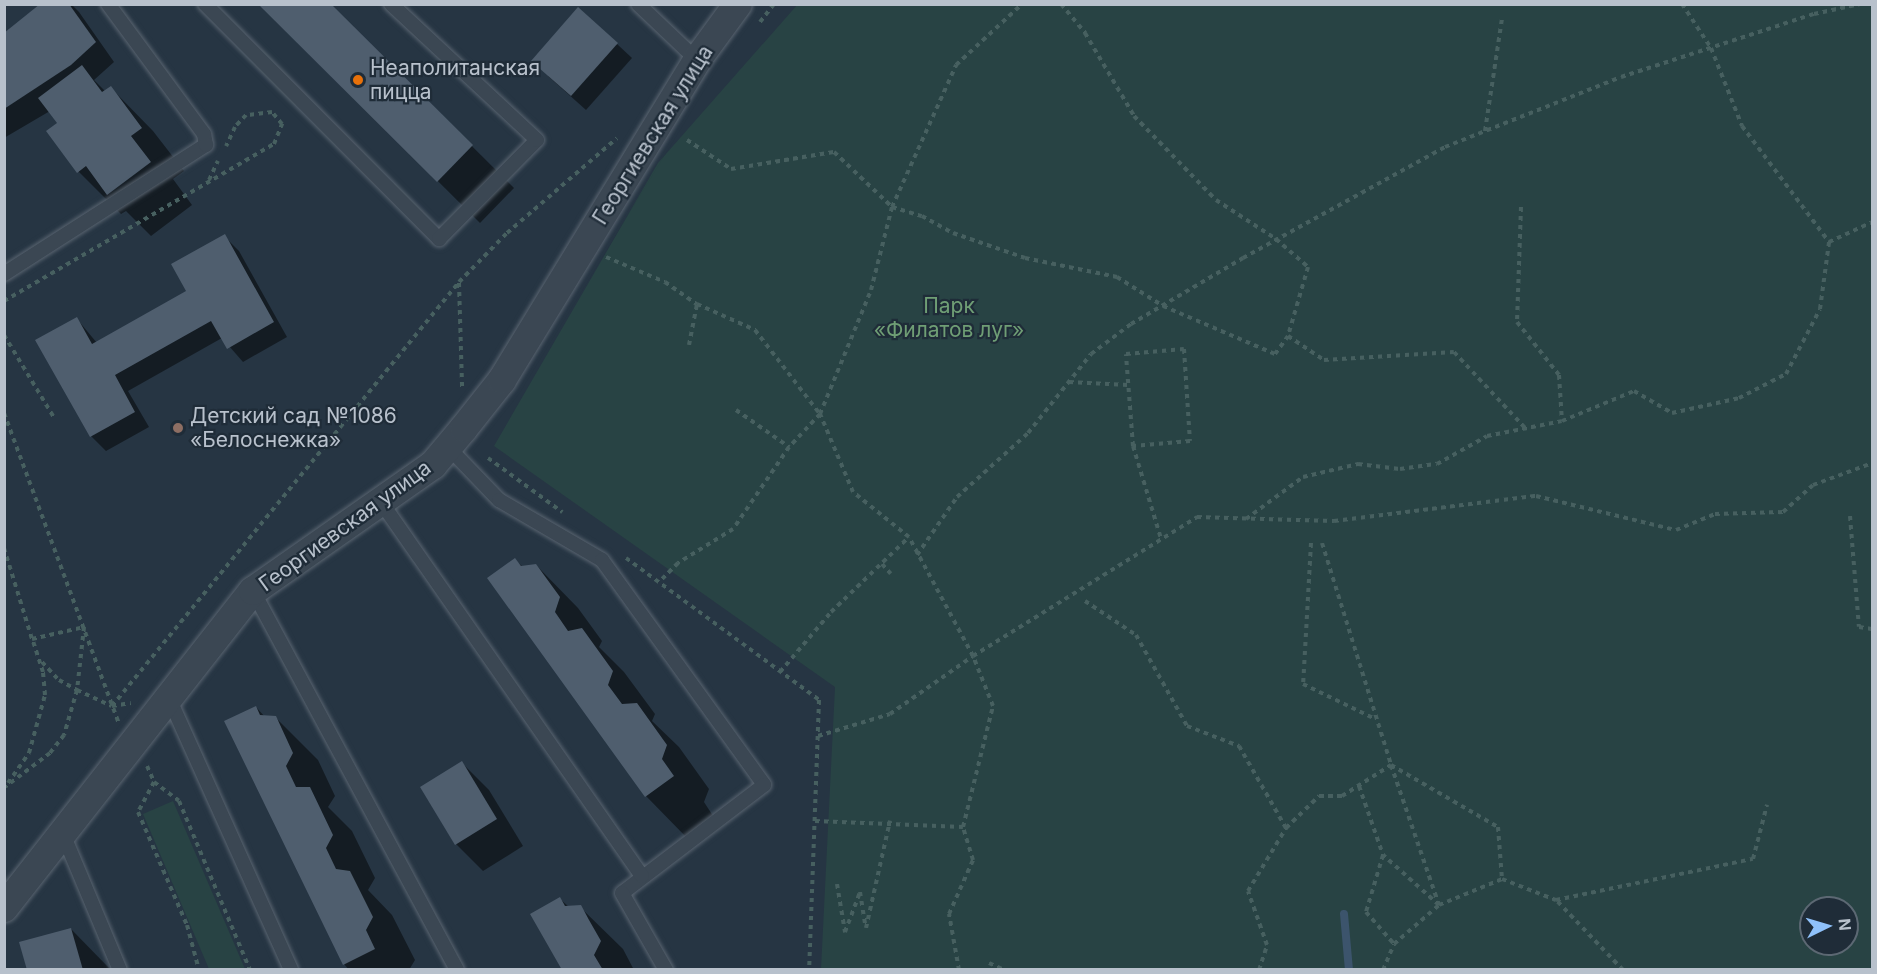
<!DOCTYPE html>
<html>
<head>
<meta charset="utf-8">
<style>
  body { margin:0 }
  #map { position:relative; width:1877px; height:974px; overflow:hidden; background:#263543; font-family:Inter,sans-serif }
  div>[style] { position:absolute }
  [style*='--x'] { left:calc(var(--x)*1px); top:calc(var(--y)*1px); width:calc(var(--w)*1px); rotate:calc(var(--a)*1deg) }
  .green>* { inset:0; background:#284344 }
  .shadow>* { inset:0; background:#0007 }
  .stream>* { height:8px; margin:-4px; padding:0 4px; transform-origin:4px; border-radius:4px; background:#3c546c }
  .building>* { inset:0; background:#4f5e6e }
  .path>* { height:4px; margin-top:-2px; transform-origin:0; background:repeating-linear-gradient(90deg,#476060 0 4.5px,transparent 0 9px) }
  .roads { filter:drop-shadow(0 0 2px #596470) drop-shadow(0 0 2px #596470) }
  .service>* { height:14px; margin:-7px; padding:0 7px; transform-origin:7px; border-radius:7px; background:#3b4753 }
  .minor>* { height:28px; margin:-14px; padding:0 14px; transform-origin:14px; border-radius:14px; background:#3b4753 }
  .dots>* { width:16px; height:16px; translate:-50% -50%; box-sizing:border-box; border:3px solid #1f2c38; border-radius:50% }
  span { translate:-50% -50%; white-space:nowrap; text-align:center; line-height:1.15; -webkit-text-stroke:4.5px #1f2c38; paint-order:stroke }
  .poi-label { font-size:21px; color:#b8c1cc }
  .left { translate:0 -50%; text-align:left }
  .street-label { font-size:21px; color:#b8c1cc }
  .park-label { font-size:21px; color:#6f9e75 }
  .frame { position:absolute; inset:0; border:6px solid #b8c1cc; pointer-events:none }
  .north { position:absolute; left:1799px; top:896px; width:60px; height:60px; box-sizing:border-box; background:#1f2c38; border:2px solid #5c6873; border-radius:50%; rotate:85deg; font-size:16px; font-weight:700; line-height:24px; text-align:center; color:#b8c1cc }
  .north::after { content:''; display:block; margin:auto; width:21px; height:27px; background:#8fc1fa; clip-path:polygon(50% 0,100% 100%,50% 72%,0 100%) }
</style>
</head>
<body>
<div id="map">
  <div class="green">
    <div style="clip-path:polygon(evenodd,798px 4px,1872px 5px,1872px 969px,821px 969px,835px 687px,494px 446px,658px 163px,798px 4px,1811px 908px,1847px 908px,1847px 944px,1811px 944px,1811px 908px)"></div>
    <div style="clip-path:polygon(173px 801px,245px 969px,209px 969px,143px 814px)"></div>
  </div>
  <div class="shadow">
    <div style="clip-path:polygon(44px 4px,71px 4px,79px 12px,114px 62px,94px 80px,106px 92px,111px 88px,153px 131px,184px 171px,173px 179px,192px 205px,151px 236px,126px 211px,121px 214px,79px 172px,59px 123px,50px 111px,4px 138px,4px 35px)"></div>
    <div style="clip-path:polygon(260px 4px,329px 4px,514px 188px,480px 223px)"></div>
    <div style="clip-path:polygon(617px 44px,632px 58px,586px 110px,548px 76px)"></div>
    <div style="clip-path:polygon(224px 236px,239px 251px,287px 337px,243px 362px,222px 338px,128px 391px,149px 427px,106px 451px,91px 436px,77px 319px,97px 343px,188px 291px)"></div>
    <div style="clip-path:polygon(515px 560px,523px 567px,536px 565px,578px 608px,602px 641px,599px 647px,624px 672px,655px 714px,652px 721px,679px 747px,709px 789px,704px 802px,715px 819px,688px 839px,646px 796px,489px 578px)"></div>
    <div style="clip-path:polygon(256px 707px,265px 717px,275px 717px,318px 760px,335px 796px,328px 807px,352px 831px,375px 878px,368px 890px,392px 915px,415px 960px,409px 970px,349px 970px,344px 964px)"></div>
    <div style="clip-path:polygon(462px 763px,489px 790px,523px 846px,483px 871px,456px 844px)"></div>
    <div style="clip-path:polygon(560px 899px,569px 907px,580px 907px,623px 949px,634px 970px,564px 970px)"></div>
    <div style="clip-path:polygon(71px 929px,111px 970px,28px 970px)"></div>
  </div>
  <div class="stream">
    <div style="--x:1344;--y:914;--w:56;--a:84.9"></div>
  </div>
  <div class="building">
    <div style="clip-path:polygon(40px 4px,69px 4px,96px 42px,71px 65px,4px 109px,4px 33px)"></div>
    <div style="clip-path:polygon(258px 4px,331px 4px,473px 145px,437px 182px)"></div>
    <div style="clip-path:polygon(578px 7px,618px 43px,571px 96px,531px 61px)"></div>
    <div style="clip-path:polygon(82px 65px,102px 92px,111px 86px,142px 128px,131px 136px,151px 162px,107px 195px,86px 166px,77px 173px,46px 131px,57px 123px,38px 98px)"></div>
    <div style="clip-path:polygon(225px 234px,274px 322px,227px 349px,211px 321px,115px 375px,135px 412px,90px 437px,35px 340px,77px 317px,92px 344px,186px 291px,171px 264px)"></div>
    <div style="clip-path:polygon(515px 558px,521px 566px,536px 564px,560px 597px,555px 612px,568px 631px,582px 628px,613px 671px,608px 685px,622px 704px,637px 703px,667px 745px,662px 759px,674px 776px,645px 797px,487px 578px)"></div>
    <div style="clip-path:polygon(256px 706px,260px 715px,276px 716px,293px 753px,286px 766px,296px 787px,310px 787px,333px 835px,326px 848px,336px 869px,350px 871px,373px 917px,366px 930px,375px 949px,343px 965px,224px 721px)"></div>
    <div style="clip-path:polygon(462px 761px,497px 819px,455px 845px,420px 787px)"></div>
    <div style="clip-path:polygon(560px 897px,565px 906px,581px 905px,589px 920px,601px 941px,594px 955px,603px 970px,562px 970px,530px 914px)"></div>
    <div style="clip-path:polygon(71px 928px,83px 970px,27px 970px,19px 942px)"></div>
  </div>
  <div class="path">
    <div style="--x:1061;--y:4;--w:38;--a:50"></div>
    <div style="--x:1085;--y:33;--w:96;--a:59.4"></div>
    <div style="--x:1134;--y:116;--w:117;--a:45.7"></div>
    <div style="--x:1216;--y:200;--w:72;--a:33"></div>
    <div style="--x:1276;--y:239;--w:43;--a:41.2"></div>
    <div style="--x:1308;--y:267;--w:72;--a:106.2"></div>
    <div style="--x:1288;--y:336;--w:43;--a:33.7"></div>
    <div style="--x:1324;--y:360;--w:130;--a:-3.5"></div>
    <div style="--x:1454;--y:352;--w:104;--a:46.9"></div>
    <div style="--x:1682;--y:4;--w:53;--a:56.6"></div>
    <div style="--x:1711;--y:48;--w:84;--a:68.3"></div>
    <div style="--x:1742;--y:126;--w:145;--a:53.1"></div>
    <div style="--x:1829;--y:242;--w:47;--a:-24.9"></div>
    <div style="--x:760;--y:22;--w:23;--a:-52"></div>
    <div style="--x:1485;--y:131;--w:113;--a:-81.4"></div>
    <div style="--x:687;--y:140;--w:53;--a:33.4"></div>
    <div style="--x:731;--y:169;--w:104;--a:-9.4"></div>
    <div style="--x:834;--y:152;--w:80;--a:43.5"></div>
    <div style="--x:892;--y:207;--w:31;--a:17"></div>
    <div style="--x:922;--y:216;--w:35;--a:29"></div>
    <div style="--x:953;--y:233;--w:76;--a:19.1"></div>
    <div style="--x:1025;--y:258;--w:94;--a:11.7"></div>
    <div style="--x:1117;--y:277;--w:54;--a:32.2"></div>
    <div style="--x:1163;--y:306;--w:122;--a:23.2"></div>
    <div style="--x:1275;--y:354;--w:22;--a:-54"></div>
    <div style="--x:209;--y:180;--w:21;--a:-65"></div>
    <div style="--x:1521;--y:207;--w:115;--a:92"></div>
    <div style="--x:1517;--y:322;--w:68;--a:51.6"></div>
    <div style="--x:1559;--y:375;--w:46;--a:86.3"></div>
    <div style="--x:606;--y:257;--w:64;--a:23"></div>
    <div style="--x:665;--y:282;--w:39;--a:35"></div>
    <div style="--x:697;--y:304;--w:64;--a:24.1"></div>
    <div style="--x:755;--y:330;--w:106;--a:52.3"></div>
    <div style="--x:820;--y:414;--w:45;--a:133.2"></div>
    <div style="--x:789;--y:447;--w:99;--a:124.3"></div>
    <div style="--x:733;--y:529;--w:65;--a:148.3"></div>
    <div style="--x:678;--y:563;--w:27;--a:135"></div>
    <div style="--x:459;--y:283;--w:104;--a:88.3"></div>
    <div style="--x:4;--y:301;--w:312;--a:-30.2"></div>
    <div style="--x:274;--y:144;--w:22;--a:-68"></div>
    <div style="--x:282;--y:124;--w:16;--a:-130"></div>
    <div style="--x:272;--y:112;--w:26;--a:173"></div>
    <div style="--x:246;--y:115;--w:16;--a:133"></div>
    <div style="--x:235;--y:127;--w:21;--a:115"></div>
    <div style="--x:4;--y:335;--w:95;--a:58.8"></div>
    <div style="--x:689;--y:345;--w:42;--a:-79"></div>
    <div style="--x:1184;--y:349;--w:92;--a:86.3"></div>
    <div style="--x:1190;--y:441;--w:57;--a:175"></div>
    <div style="--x:1133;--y:446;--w:92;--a:-94.4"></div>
    <div style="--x:1126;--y:354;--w:58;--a:-4.9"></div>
    <div style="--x:1069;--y:382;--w:59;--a:2.9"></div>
    <div style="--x:736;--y:410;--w:65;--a:34.9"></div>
    <div style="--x:4;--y:413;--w:329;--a:69.7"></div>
    <div style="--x:1133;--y:446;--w:97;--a:73.2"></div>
    <div style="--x:488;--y:458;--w:92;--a:36.1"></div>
    <div style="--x:1850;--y:516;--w:111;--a:85.4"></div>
    <div style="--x:1859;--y:627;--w:13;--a:9"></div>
    <div style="--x:1246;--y:519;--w:71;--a:-36.4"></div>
    <div style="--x:1303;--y:477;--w:57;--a:-13.3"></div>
    <div style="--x:1358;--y:464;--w:42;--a:6.8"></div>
    <div style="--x:1400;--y:469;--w:37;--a:-8"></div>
    <div style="--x:1437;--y:464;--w:57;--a:-29.2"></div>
    <div style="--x:1487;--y:436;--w:76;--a:-11.3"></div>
    <div style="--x:1562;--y:421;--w:78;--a:-22.6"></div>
    <div style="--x:1634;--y:391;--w:44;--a:30.1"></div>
    <div style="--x:1672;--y:413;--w:69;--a:-12.6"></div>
    <div style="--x:1739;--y:398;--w:53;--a:-27.1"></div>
    <div style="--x:1786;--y:374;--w:73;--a:-62.4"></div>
    <div style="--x:1820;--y:309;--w:68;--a:-82.3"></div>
    <div style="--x:1311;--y:543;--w:141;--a:93.2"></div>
    <div style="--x:1303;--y:684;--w:78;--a:25.9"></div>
    <div style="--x:1322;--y:543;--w:232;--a:72.7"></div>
    <div style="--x:1391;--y:765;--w:124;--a:30.1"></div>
    <div style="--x:1498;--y:827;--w:52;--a:85.6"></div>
    <div style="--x:1502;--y:879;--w:58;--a:21.3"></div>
    <div style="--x:4;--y:548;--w:95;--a:72.9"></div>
    <div style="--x:32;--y:639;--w:53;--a:-13"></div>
    <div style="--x:84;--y:627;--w:63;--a:96.3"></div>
    <div style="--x:77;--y:690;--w:47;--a:106.1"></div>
    <div style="--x:64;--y:735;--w:23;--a:128"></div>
    <div style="--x:50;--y:753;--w:56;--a:142.9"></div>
    <div style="--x:917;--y:555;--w:70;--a:-55.4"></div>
    <div style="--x:957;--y:497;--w:96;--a:-42"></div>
    <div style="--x:1028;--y:433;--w:101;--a:-51.4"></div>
    <div style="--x:1091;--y:354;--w:50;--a:-36.9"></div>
    <div style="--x:1131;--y:324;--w:130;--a:-30.5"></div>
    <div style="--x:1243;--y:258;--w:230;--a:-28.8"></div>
    <div style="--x:1445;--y:147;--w:189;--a:-21.7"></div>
    <div style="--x:1621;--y:77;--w:203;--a:-18.1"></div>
    <div style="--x:1814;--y:14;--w:47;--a:-12.3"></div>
    <div style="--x:626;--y:558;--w:240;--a:36.3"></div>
    <div style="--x:819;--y:700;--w:270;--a:92.1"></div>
    <div style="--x:882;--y:564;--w:13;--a:48"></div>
    <div style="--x:1085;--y:601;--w:61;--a:33.7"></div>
    <div style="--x:1136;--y:635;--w:104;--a:60.7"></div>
    <div style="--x:1187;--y:726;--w:56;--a:21"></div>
    <div style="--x:1239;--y:746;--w:95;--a:60.2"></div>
    <div style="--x:1286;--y:828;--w:46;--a:-44.1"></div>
    <div style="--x:1319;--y:796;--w:23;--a:0"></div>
    <div style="--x:1342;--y:796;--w:58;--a:-32.3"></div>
    <div style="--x:1391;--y:765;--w:148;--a:71.1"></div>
    <div style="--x:1439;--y:905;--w:68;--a:-22.4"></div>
    <div style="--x:42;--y:662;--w:25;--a:47"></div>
    <div style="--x:59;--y:680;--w:21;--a:29"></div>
    <div style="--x:77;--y:690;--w:38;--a:25"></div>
    <div style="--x:112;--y:706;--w:19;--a:-9"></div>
    <div style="--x:780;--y:672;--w:79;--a:-49.6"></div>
    <div style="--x:831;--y:612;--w:108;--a:-43.9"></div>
    <div style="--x:112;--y:706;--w:548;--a:-50.7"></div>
    <div style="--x:459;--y:282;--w:69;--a:-45.6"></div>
    <div style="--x:507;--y:233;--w:145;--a:-40.8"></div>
    <div style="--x:818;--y:736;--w:75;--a:-17"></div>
    <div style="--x:890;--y:714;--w:101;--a:-34.9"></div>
    <div style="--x:973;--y:656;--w:135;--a:-118.3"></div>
    <div style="--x:909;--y:537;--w:72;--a:-141.2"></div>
    <div style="--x:853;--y:492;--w:85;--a:-112.9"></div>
    <div style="--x:820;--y:414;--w:134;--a:-67.6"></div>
    <div style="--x:871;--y:290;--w:86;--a:-75.8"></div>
    <div style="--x:892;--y:207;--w:156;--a:-65.7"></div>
    <div style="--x:956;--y:65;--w:90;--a:-42.7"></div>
    <div style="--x:147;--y:766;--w:17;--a:66"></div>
    <div style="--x:154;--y:782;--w:31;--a:37"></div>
    <div style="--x:179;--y:801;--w:183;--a:67.2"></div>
    <div style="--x:154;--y:782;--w:34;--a:118"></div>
    <div style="--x:138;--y:812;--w:123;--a:66.6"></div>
    <div style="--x:187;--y:925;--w:47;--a:75.1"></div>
    <div style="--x:8;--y:783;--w:37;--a:-55"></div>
    <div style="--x:29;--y:753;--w:60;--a:-74.6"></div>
    <div style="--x:45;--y:695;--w:23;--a:-95"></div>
    <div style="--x:43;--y:672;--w:35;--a:-108"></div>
    <div style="--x:1359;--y:786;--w:73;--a:70.8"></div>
    <div style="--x:1383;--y:855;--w:59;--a:106.6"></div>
    <div style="--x:1366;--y:912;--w:43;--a:48.8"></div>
    <div style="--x:1394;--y:944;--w:60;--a:-40.9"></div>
    <div style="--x:1439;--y:905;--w:75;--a:-138.2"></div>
    <div style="--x:815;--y:821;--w:148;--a:2.3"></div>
    <div style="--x:837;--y:884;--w:49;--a:80.5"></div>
    <div style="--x:845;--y:932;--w:43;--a:-69.4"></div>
    <div style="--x:860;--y:892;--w:36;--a:81"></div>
    <div style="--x:866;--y:928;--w:110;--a:-77.4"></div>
    <div style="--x:989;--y:963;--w:17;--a:25"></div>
    <div style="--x:959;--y:970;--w:57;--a:-100.1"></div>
    <div style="--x:949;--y:914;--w:59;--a:-66"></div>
    <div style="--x:973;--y:860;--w:34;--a:-107"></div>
    <div style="--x:963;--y:827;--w:125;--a:-76.1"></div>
    <div style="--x:993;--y:706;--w:54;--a:-111.8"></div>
    <div style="--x:973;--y:656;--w:264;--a:-31.8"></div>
    <div style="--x:1197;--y:517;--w:137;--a:1.7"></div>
    <div style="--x:1334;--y:521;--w:204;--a:-7.1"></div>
    <div style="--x:1536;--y:496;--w:144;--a:13.7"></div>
    <div style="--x:1676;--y:530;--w:42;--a:-22.3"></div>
    <div style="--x:1715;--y:514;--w:68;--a:-1.7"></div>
    <div style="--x:1783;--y:512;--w:40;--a:-42"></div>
    <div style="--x:1813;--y:485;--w:63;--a:-20.4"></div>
    <div style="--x:1259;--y:970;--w:26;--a:-72"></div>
    <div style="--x:1267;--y:945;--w:57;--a:-109.4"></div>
    <div style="--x:1248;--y:891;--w:74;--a:-58.9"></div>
    <div style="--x:1383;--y:970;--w:28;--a:-67"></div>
    <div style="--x:1623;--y:970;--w:97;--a:-133.7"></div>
    <div style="--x:1556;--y:900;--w:201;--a:-11.8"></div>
    <div style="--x:1753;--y:859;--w:56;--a:-75.5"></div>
  </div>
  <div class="roads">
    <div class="service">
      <div style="--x:205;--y:4;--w:332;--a:45.1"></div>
      <div style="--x:439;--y:239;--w:139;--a:-45.3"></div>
      <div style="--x:537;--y:140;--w:200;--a:-137"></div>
      <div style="--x:638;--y:4;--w:81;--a:43.5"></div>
      <div style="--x:4;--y:274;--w:240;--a:-32.6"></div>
      <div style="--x:206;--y:145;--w:11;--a:-100"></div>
      <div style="--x:204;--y:134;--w:162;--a:-126.4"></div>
      <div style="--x:448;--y:447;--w:74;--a:46.1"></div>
      <div style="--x:499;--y:500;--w:119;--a:30.2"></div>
      <div style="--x:602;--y:560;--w:277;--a:54.2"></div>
      <div style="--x:764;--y:785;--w:178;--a:142.7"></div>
      <div style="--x:622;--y:893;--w:89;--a:60.3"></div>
      <div style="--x:381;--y:502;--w:456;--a:55.1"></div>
      <div style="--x:253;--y:591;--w:430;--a:61.7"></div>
      <div style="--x:169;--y:698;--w:298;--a:65.8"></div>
      <div style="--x:63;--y:834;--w:147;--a:67.3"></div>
    </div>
    <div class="minor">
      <div style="--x:4;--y:908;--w:403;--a:-51.9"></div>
      <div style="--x:253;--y:591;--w:220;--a:-35"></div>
      <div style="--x:433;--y:465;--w:48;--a:-50"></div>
      <div style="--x:464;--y:428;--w:61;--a:-51.6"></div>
      <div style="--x:502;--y:380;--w:375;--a:-58.6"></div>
      <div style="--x:697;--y:60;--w:69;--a:-53.8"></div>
    </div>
  </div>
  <div class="dots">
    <div style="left:358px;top:80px;background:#e8710a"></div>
    <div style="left:178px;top:428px;background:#8d6e63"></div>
  </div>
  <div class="poi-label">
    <span class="left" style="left:370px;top:80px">Неаполитанская<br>пицца</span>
    <span class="left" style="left:190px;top:428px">Детский сад №1086<br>«Белоснежка»</span>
  </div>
  <div class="street-label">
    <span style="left:653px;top:135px;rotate:-58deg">Георгиевская улица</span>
    <span style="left:345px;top:526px;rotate:-36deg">Георгиевская улица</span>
  </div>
  <div class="park-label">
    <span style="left:949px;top:318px">Парк<br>«Филатов луг»</span>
  </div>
  <div class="frame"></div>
  <div class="north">N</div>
</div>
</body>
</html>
